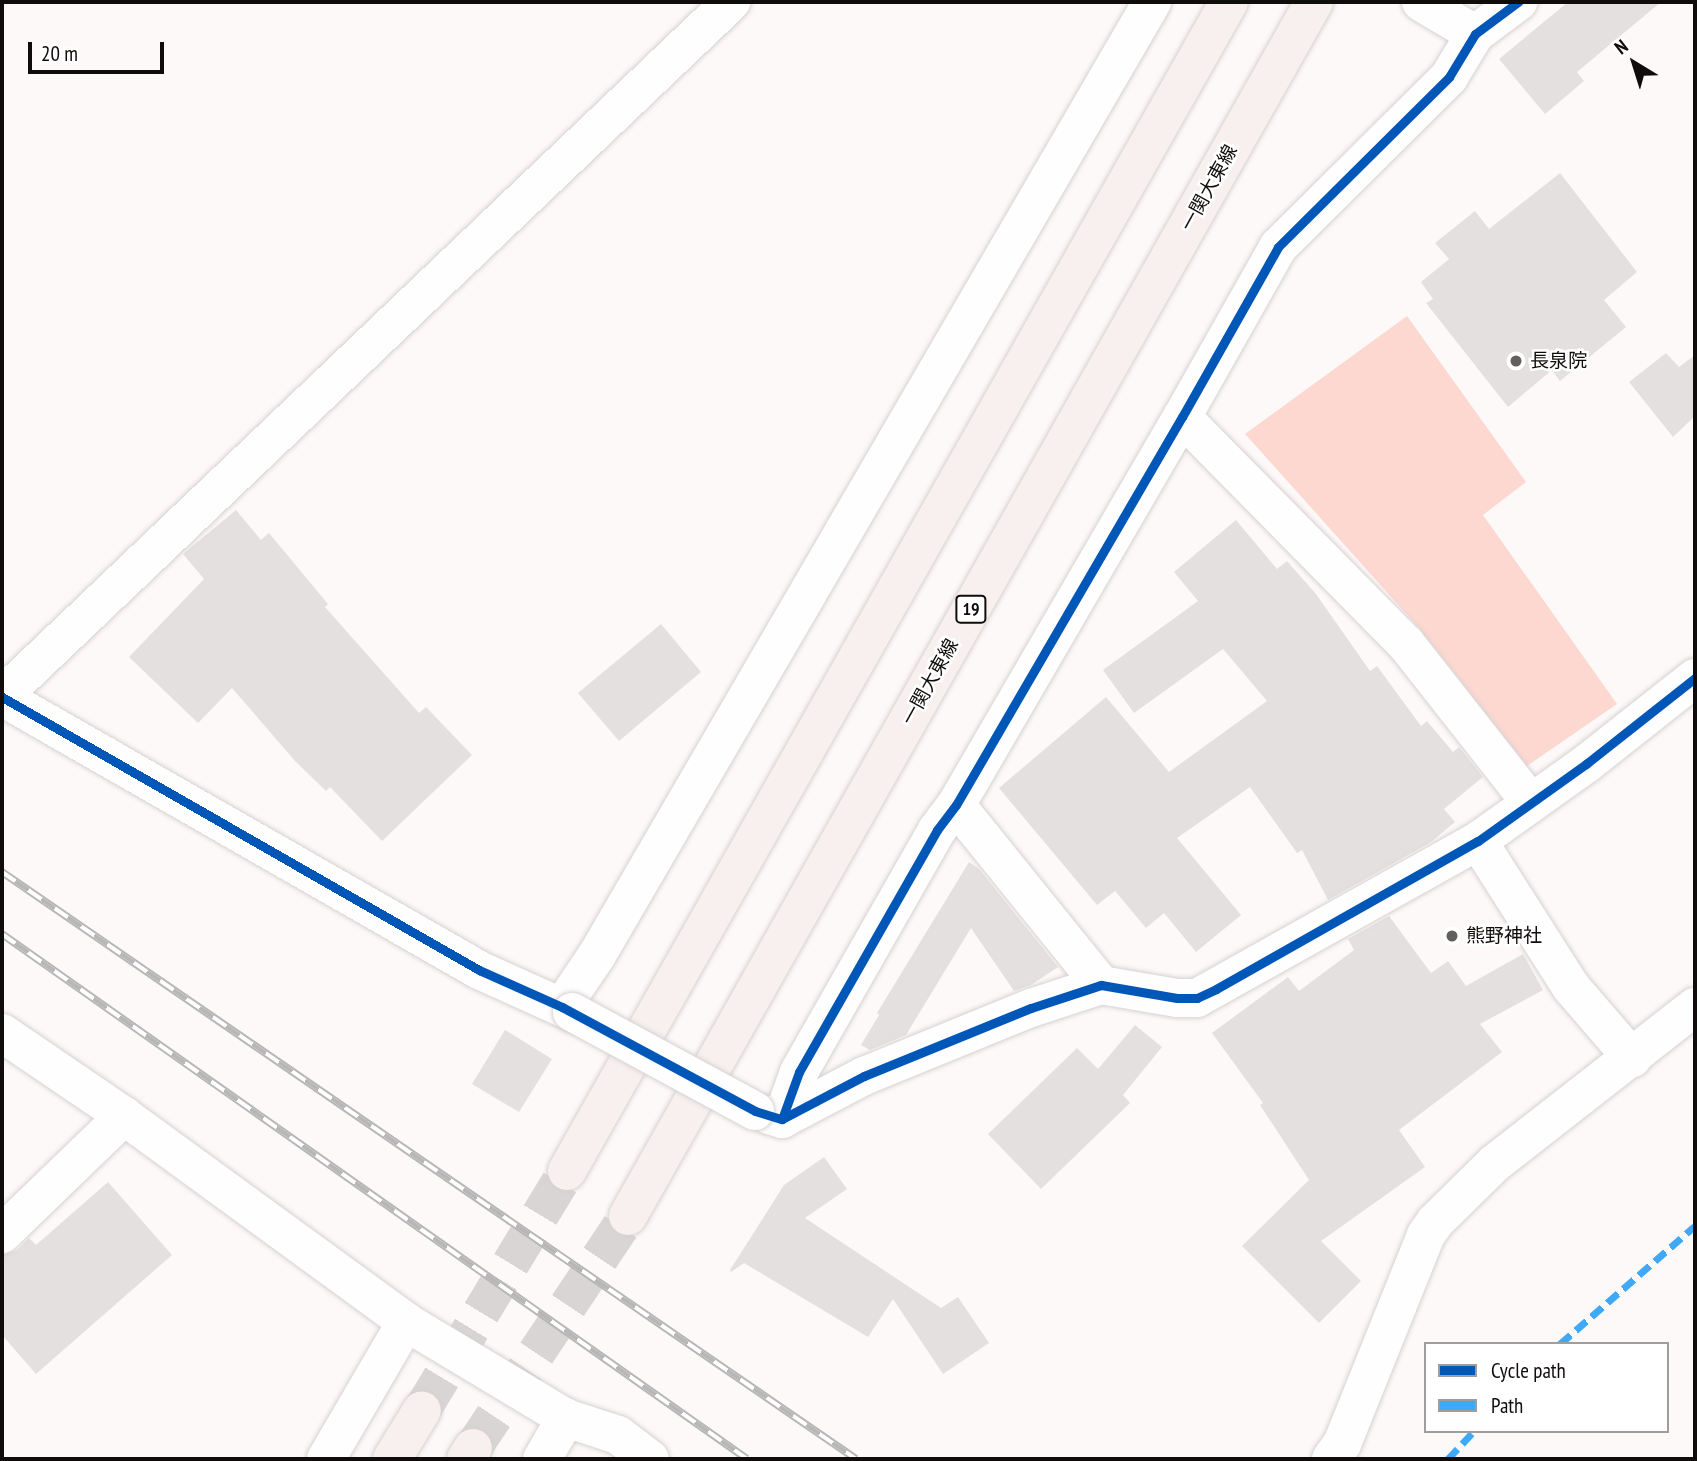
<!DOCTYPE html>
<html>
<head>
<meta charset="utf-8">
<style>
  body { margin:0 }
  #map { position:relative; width:1697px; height:1461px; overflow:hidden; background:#fdf9f8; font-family:"PT Sans Narrow","Noto Sans JP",sans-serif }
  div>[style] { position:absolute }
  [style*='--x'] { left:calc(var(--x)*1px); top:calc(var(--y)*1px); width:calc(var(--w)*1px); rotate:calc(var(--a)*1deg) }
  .green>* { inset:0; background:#fdd8d0 }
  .building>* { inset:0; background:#e4e0df }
  .major-tunnel>* { height:38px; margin-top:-19px; transform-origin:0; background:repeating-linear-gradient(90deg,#d9d5d4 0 38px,transparent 0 57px) }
  .roads { filter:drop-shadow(0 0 2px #d6d2d1) drop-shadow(0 0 2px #d6d2d1) }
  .minor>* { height:38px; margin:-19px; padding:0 19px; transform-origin:19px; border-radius:19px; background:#fffefe }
  .major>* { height:38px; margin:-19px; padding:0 19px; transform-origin:19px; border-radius:19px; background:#f7f0ef }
  .rail>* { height:8px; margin-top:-4px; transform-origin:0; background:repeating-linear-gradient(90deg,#fff 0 16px,#b7b7b7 0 32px); box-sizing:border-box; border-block:2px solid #b7b7b7 }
  .bridges { filter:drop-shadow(0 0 2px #d6d2d1) drop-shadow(0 0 2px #d6d2d1) }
  .minor-bridge>* { height:38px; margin:-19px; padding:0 19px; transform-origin:19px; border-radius:19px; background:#fffefe }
  .quiet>* { height:7px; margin-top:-3.5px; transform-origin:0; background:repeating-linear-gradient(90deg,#3fa9f5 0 14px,transparent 0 21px) }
  .cycleway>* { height:9px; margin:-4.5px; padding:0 4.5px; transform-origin:4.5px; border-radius:4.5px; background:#0057b8 }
  .dots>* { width:19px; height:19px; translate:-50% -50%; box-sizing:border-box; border:4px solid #fff; border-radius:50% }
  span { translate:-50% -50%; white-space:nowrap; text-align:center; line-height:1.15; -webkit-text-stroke:5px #fff; paint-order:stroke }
  .shield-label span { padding:2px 5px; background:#fff; border:2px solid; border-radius:5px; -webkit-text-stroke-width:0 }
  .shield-label { font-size:18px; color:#100c0b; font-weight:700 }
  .street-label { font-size:19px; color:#100c0b }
  .poi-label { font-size:19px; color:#100c0b }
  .left { translate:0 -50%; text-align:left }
  .frame { position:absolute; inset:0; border:4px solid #100c0b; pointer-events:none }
  .legend { position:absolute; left:1424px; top:1342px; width:245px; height:91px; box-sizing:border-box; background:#fff; border:2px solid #9f9e9d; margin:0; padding:9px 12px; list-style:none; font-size:21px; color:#100c0b }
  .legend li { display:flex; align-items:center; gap:14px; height:35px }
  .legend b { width:35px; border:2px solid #9f9e9d }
  .north { position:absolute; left:1599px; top:28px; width:70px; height:70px; -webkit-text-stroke:5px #fff; paint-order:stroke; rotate:322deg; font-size:19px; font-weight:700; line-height:28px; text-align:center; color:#100c0b }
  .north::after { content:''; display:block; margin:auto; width:24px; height:32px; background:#100c0b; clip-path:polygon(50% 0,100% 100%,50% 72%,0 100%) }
  .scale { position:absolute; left:28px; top:42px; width:136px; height:32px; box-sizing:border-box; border:4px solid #100c0b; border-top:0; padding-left:9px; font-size:21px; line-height:24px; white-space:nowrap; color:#100c0b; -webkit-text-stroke:5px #fff; paint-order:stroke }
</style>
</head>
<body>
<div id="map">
  <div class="green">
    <div style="clip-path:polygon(1407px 316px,1526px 482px,1483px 515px,1617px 704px,1527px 766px,1419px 628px,1245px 434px)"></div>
  </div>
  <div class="building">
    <div style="clip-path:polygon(1568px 2px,1661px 2px,1577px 72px,1584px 81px,1545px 114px,1499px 59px)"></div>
    <div style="clip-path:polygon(1560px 173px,1637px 272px,1604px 300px,1626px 327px,1560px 381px,1552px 370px,1508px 407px,1426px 303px,1433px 299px,1421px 282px,1449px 259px,1435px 243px,1475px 211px,1489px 229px)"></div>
    <div style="clip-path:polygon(1666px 353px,1679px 367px,1695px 355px,1695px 416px,1673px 437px,1629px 382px)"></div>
    <div style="clip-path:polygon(236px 510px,261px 540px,269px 533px,328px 604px,325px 607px,419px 713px,426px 707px,472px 755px,382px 841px,330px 787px,326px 791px,295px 761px,232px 688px,198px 723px,129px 657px,204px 579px,183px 554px)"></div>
    <div style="clip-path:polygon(1236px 520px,1277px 569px,1287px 561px,1316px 594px,1370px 671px,1377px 666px,1421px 726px,1427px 721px,1453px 752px,1459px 747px,1483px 777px,1444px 809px,1455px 822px,1431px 842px,1328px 900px,1302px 850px,1297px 853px,1250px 787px,1177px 838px,1241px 915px,1196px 952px,1164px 913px,1146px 928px,1115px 891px,1097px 905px,999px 788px,1106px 697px,1169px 772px,1267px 701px,1223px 649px,1134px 713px,1103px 670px,1198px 601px,1174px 572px)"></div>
    <div style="clip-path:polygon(661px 624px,701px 672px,619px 741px,578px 693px)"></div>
    <div style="clip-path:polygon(969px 862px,979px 869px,1058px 967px,1031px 985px,1014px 991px,971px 928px,906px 1035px,870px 1050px,861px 1045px,879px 1015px,877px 1013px)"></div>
    <div style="clip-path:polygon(1389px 916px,1431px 973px,1448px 961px,1466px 986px,1523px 954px,1543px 990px,1480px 1024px,1502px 1052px,1399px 1130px,1425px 1167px,1321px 1241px,1361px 1281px,1319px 1323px,1242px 1246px,1309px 1180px,1260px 1105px,1263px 1103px,1212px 1033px,1288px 977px,1299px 991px,1354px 950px,1348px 939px)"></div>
    <div style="clip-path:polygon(1135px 1025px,1162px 1047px,1123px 1095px,1130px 1103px,1041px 1189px,988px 1134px,1077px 1048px,1098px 1069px)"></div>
    <div style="clip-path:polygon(505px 1030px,552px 1059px,519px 1112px,472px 1084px)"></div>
    <div style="clip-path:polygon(824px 1157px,847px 1189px,805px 1218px,941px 1308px,958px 1297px,989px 1343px,943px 1374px,893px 1299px,868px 1337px,744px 1263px,731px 1272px,730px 1270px,784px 1185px)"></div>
    <div style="clip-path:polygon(108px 1182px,172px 1255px,36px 1374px,2px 1335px,2px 1255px,17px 1250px,29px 1238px,36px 1245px)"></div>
  </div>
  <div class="major-tunnel">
    <div style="--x:422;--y:1410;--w:280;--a:-58.8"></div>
    <div style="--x:473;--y:1448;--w:279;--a:-56.3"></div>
  </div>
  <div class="roads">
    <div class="minor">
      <div style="--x:1421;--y:2;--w:63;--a:30.7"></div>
      <div style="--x:1182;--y:417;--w:319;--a:45.4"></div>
      <div style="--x:1406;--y:644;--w:202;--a:51.8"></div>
      <div style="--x:2;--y:696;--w:1007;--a:-43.59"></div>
      <div style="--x:2;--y:697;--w:550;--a:29.78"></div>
      <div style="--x:479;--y:970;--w:102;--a:24.3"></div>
      <div style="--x:956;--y:805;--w:231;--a:51.1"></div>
      <div style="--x:1478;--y:841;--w:173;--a:57.5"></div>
      <div style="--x:1571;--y:987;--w:94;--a:49.3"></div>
      <div style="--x:562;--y:1007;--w:63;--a:-56.1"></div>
      <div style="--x:597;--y:955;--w:1103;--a:-59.78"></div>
      <div style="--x:2;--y:1033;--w:148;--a:34.2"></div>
      <div style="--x:124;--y:1116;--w:349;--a:36.1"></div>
      <div style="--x:406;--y:1322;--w:187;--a:31"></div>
      <div style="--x:566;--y:1418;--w:55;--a:18.1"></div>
      <div style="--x:618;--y:1435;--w:40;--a:37"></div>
      <div style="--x:769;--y:1115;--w:14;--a:17"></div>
      <div style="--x:782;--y:1119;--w:93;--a:-27.7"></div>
      <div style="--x:864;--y:1076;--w:180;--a:-22.2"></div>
      <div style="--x:1031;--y:1008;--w:74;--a:-18.2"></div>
      <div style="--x:1101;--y:985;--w:77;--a:9.7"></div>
      <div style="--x:1177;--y:998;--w:20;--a:0"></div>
      <div style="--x:1197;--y:998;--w:322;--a:-29.2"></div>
      <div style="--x:1478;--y:841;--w:133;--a:-35.5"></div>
      <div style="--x:1586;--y:764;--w:139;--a:-38.3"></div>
      <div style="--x:782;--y:1119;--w:50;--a:-70.1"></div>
      <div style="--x:799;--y:1072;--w:279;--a:-60.3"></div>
      <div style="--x:937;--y:830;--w:31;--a:-53"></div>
      <div style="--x:956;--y:805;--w:449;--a:-59.8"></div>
      <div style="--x:1182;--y:417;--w:195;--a:-60.5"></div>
      <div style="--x:1278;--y:247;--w:241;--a:-44.8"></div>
      <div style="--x:1449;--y:77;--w:50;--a:-58.8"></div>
      <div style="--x:1475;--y:34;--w:54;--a:-36.7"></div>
      <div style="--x:2;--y:1234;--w:170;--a:-44"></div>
      <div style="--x:326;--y:1459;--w:159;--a:-59.7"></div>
      <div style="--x:542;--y:1459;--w:48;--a:-59.7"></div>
      <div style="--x:1331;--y:1459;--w:19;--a:-54"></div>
      <div style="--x:1342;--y:1444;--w:225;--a:-68.1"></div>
      <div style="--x:1426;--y:1235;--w:16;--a:-55"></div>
      <div style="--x:1435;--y:1222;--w:84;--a:-44.5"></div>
      <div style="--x:1495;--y:1163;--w:254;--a:-38"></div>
    </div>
    <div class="major">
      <div style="--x:567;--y:1171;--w:1343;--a:-60.48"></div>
      <div style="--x:628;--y:1216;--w:1394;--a:-60.53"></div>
      <div style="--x:392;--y:1459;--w:57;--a:-58.5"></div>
      <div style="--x:466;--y:1459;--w:13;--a:-58"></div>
    </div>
  </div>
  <div class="rail">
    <div style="--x:2;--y:872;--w:1036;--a:34.5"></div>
    <div style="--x:2;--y:934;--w:911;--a:35.17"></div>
  </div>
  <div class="bridges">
    <div class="minor-bridge">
      <div style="--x:572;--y:1012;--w:208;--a:28.4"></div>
    </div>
  </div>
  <div class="quiet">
    <div style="--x:1560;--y:1344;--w:179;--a:-41.2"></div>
    <div style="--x:1448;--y:1459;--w:38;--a:-47"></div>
  </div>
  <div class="cycleway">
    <div style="--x:2;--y:697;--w:550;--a:29.78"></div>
    <div style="--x:479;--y:970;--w:91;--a:24"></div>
    <div style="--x:562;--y:1007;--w:219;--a:28.3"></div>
    <div style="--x:755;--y:1111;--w:28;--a:17"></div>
    <div style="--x:782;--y:1119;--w:93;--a:-27.7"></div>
    <div style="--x:864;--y:1076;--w:180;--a:-22.2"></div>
    <div style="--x:1031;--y:1008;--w:74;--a:-18.2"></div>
    <div style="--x:1101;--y:985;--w:77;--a:9.7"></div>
    <div style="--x:1177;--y:998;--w:20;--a:0"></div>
    <div style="--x:1197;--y:998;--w:21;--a:-25"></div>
    <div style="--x:1216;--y:989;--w:301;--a:-29.5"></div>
    <div style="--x:1478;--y:841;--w:133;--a:-35.5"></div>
    <div style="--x:1586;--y:764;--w:139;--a:-38.3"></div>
    <div style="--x:782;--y:1119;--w:50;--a:-70.1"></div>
    <div style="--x:799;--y:1072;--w:279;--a:-60.3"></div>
    <div style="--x:937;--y:830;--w:31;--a:-53"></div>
    <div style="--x:956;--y:805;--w:449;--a:-59.8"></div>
    <div style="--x:1182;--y:417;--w:195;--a:-60.5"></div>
    <div style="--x:1278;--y:247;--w:241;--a:-44.8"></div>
    <div style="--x:1449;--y:77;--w:50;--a:-58.8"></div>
    <div style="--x:1475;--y:34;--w:54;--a:-36.7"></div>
  </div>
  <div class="dots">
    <div style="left:1516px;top:361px;background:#635f5e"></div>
    <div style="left:1452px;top:936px;background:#635f5e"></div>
  </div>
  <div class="shield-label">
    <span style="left:971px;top:609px">19</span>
  </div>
  <div class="street-label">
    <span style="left:1209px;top:188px;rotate:-61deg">一関大東線</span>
    <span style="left:930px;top:682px;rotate:-61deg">一関大東線</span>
  </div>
  <div class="poi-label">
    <span class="left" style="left:1530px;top:361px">長泉院</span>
    <span class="left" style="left:1466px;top:936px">熊野神社</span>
  </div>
  <div class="frame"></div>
  <ul class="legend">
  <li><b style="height:9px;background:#0057b8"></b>Cycle path</li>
  <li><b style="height:9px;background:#3fa9f5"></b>Path</li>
  </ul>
  <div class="north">N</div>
  <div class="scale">20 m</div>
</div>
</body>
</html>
